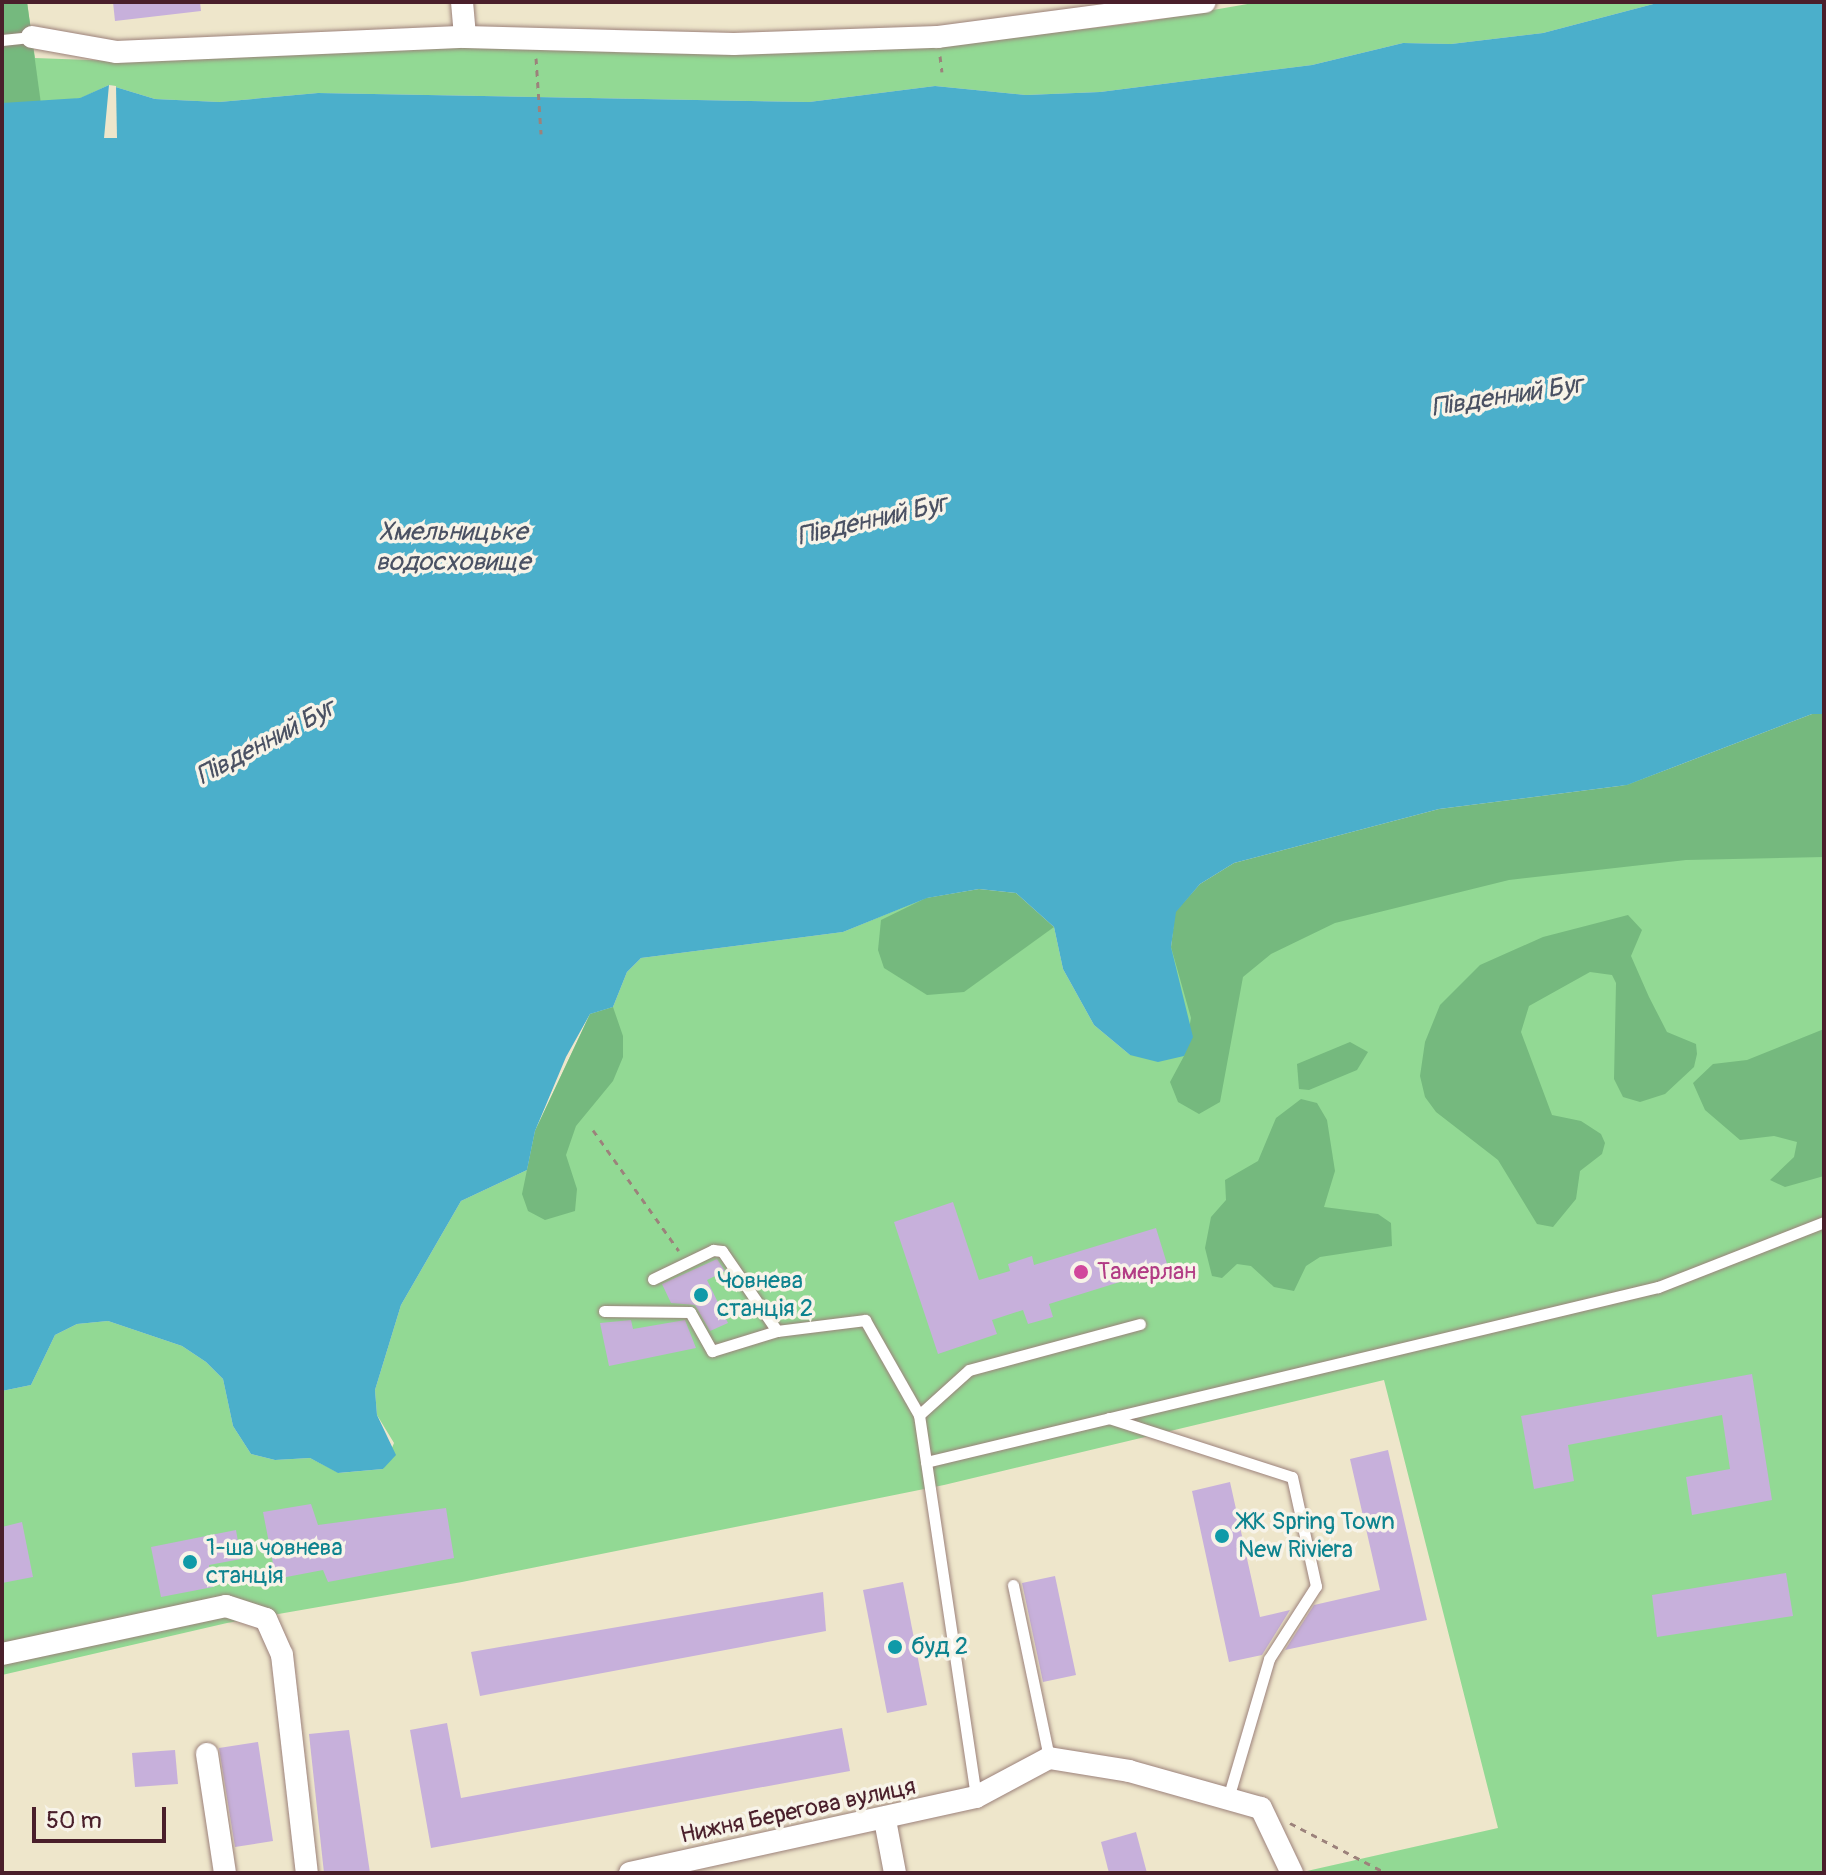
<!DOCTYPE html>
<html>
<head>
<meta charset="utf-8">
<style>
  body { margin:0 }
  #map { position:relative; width:1826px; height:1875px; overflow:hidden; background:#eee6cb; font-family:Pangolin,sans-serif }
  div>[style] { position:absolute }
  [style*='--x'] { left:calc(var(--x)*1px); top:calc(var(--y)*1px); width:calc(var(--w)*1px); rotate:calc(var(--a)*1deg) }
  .green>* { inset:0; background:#92d994 }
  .forest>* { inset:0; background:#75b97e }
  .water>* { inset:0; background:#4bafcb }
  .pier>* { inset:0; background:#eee6cb }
  .building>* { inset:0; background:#c7b0db }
  .path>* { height:3px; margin-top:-1.5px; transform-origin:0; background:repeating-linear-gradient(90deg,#9c827b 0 6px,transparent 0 12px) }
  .roads { filter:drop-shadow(0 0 2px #9c827b) drop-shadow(0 0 2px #9c827b) }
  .service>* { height:11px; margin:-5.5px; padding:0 5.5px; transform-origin:5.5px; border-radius:5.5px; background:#fff }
  .minor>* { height:22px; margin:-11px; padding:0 11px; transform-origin:11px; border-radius:11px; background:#fff }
  .dots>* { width:22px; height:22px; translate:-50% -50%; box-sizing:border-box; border:4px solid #f7f3e8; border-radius:50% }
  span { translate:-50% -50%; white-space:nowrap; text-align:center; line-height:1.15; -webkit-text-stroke:7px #f7f3e8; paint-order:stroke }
  .hotel-label { font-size:24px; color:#b23c85 }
  .left { translate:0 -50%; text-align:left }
  .culture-label { font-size:24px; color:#0d838f }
  .street-label { font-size:24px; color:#4a1f2b }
  .water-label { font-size:26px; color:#4a5163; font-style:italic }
  .frame { position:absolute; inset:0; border:4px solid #4a1f2b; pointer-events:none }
  .scale { position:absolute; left:32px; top:1807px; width:134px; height:36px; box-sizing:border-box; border:4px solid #4a1f2b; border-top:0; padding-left:10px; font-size:24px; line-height:28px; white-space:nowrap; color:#4a1f2b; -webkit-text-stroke:6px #f7f3e8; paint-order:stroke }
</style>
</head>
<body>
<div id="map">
  <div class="green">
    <div style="clip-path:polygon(2px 2px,27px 2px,35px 58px,116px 61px,465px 46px,939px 46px,1144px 22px,1259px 2px,1661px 2px,1543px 33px,1451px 44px,1403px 43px,1312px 65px,1100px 92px,1026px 95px,935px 86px,809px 102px,318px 93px,219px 102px,155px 99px,109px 85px,81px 98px,41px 104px,2px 103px)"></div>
    <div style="clip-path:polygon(1824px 714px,1824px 1873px,1298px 1873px,1498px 1828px,1384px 1380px,944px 1485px,462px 1582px,227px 1623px,2px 1675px,2px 1391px,31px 1385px,55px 1335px,77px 1324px,108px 1321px,182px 1346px,206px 1362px,223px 1379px,233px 1426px,251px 1454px,275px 1460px,310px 1458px,339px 1473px,383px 1469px,394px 1443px,377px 1415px,375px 1390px,401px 1305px,461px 1201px,527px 1170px,535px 1131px,590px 1014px,613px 1007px,627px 972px,641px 958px,843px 932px,926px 898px,1054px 927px,1063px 969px,1094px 1025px,1130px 1055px,1171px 947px)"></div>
  </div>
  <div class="forest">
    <div style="clip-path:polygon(2px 2px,27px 2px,41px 104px,2px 103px)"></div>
    <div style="clip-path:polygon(1812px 714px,1824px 714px,1824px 857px,1686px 860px,1509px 880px,1335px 923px,1271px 954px,1243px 977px,1220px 1102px,1199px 1114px,1178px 1102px,1170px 1082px,1184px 1056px,1191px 1018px,1171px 947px,1175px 912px,1200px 884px,1234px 863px,1439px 809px,1627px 785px)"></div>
    <div style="clip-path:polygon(979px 889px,1016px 893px,1054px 927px,964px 992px,927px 995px,884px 968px,878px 950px,881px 920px,926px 898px)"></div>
    <div style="clip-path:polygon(1628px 915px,1642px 930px,1631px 956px,1649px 997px,1667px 1032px,1696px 1044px,1697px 1054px,1694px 1067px,1665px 1094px,1640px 1102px,1623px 1097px,1614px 1079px,1616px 983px,1612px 975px,1590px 972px,1529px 1006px,1521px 1032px,1552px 1115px,1581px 1121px,1601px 1134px,1605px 1143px,1602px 1154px,1580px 1171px,1576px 1199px,1553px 1227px,1537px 1224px,1498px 1160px,1436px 1112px,1425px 1097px,1420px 1076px,1425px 1042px,1440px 1005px,1480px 965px,1543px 937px)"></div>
    <div style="clip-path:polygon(613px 1007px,623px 1036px,623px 1057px,613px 1081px,576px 1126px,566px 1155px,577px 1189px,575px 1211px,545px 1220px,528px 1211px,522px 1194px,535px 1131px,590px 1014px)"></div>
    <div style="clip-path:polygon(1824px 1029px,1824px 1176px,1785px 1187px,1770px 1180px,1794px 1157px,1797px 1142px,1774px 1136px,1740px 1140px,1705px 1110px,1693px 1083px,1713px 1064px,1747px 1060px)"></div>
    <div style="clip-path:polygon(1350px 1042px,1368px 1052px,1357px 1070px,1309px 1090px,1299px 1089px,1297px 1064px)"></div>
    <div style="clip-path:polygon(1301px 1099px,1317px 1103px,1327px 1120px,1335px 1171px,1324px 1207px,1378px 1214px,1391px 1223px,1392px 1246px,1320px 1257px,1306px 1266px,1294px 1291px,1274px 1287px,1251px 1266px,1237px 1264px,1222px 1278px,1212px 1276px,1205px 1248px,1211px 1217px,1226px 1200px,1225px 1180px,1258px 1161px,1276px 1118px)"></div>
  </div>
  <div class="water">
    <div style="clip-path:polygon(1661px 2px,1824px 2px,1824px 714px,1812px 714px,1627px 785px,1439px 809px,1234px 863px,1200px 884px,1176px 912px,1171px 947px,1193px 1037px,1184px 1056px,1158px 1062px,1130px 1055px,1094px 1025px,1063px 969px,1054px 927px,1016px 893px,979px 889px,927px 898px,843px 932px,641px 958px,627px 972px,613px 1007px,590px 1014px,566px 1057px,535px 1131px,527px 1170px,461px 1201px,401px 1305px,375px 1390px,377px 1415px,396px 1455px,383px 1469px,338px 1473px,310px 1458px,275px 1460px,251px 1454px,233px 1426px,223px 1379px,206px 1362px,182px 1346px,108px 1321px,77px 1324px,55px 1335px,31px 1385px,2px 1391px,2px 103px,80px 98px,109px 85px,155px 99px,219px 102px,318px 93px,809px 102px,935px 86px,1026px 95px,1100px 92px,1312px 65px,1403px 43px,1451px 44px,1543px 33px)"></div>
  </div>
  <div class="pier">
    <div style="clip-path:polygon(109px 85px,116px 86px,117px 138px,104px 138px)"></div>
  </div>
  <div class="building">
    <div style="clip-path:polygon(113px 2px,200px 2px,201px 11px,115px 21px)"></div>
    <div style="clip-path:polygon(953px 1202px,979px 1280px,1010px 1271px,1008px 1264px,1032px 1256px,1034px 1265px,1156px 1228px,1168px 1267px,1049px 1304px,1053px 1317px,1028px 1324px,1023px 1310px,992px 1320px,997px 1334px,938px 1354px,894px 1222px)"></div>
    <div style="clip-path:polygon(717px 1259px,725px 1271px,707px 1280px,728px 1323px,710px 1331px,695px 1305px,671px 1303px,662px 1284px)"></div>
    <div style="clip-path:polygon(631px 1320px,633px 1329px,685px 1320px,696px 1348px,609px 1366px,600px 1323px)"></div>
    <div style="clip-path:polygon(1752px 1374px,1772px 1500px,1692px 1515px,1686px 1477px,1730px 1469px,1722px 1415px,1568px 1445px,1574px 1481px,1534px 1489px,1521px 1416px)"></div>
    <div style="clip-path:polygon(1388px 1450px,1427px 1620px,1285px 1650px,1314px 1605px,1380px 1590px,1350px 1459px)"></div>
    <div style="clip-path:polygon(1230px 1482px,1260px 1617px,1290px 1610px,1262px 1655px,1229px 1662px,1192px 1491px)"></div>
    <div style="clip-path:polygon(311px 1504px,318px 1525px,446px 1508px,454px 1558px,328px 1582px,323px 1570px,276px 1579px,263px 1512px)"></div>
    <div style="clip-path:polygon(22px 1522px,33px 1577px,2px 1583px,2px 1527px)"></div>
    <div style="clip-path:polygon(236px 1530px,241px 1559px,209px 1565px,213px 1587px,161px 1597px,151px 1547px)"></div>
    <div style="clip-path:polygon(1786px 1573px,1793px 1616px,1657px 1637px,1652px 1595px)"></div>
    <div style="clip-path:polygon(1055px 1576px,1076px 1675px,1043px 1682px,1022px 1583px)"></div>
    <div style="clip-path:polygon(903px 1582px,927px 1705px,887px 1713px,863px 1590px)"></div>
    <div style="clip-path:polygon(823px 1592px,826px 1631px,480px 1696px,471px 1652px)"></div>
    <div style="clip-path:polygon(447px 1723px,461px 1798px,842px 1728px,850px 1771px,431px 1848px,410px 1730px)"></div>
    <div style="clip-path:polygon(349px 1730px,370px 1873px,324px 1873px,309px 1734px)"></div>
    <div style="clip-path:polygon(258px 1742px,273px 1841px,235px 1847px,219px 1748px)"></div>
    <div style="clip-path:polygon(175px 1750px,178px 1784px,135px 1787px,132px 1753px)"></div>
    <div style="clip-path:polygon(1136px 1832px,1147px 1873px,1109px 1873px,1101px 1842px)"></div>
  </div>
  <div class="path">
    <div style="--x:940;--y:56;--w:16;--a:83"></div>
    <div style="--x:536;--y:58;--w:76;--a:86.2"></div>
    <div style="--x:593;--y:1130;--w:148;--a:54.6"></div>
    <div style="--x:1290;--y:1823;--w:108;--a:27.5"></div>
  </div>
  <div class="roads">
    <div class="service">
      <div style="--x:2;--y:40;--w:30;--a:-6"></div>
      <div style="--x:653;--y:1279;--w:67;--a:-25.8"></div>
      <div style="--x:713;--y:1250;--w:9;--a:6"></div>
      <div style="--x:722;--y:1251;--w:97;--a:55.5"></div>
      <div style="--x:777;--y:1331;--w:89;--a:-7.1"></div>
      <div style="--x:865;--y:1320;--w:109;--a:60.4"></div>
      <div style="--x:919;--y:1415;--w:386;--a:81.5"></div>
      <div style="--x:604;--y:1311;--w:86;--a:0.7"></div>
      <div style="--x:690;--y:1312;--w:45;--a:60.6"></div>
      <div style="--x:712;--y:1351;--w:68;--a:-17.1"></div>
      <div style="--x:919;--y:1415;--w:67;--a:-42"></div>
      <div style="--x:969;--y:1370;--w:177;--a:-15.1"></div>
      <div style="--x:1109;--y:1418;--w:192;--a:17.9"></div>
      <div style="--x:1292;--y:1477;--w:112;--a:77.6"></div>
      <div style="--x:1316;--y:1586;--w:87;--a:122.8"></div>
      <div style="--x:1269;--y:1659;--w:145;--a:106.4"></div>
      <div style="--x:926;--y:1462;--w:753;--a:-13.45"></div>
      <div style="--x:1658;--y:1287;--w:178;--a:-21.4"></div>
      <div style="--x:1013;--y:1585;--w:177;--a:78.2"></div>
    </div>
    <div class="minor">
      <div style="--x:462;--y:2;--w:35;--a:85"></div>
      <div style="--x:32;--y:37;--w:85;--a:10.1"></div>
      <div style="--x:116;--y:52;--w:349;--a:-2.5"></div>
      <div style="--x:465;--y:37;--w:269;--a:1.5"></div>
      <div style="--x:734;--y:44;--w:204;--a:-2"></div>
      <div style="--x:938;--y:37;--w:269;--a:-7.5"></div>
      <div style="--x:2;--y:1654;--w:229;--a:-12.1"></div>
      <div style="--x:226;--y:1606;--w:42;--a:18"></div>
      <div style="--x:266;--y:1619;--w:39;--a:66"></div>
      <div style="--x:282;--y:1655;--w:219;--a:83.5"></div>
      <div style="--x:207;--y:1754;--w:120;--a:81.4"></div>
      <div style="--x:885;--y:1820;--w:54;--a:79.3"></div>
      <div style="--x:630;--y:1873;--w:354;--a:-12.4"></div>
      <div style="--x:976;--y:1797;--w:83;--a:-28.1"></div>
      <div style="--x:1049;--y:1758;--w:81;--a:9.2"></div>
      <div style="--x:1129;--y:1771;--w:137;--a:15.7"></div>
      <div style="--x:1261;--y:1808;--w:72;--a:64.5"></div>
    </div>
  </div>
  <div class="dots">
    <div style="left:1081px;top:1272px;background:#d1479c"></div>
    <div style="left:701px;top:1295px;background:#0f9aa8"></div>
    <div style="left:1222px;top:1536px;background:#0f9aa8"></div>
    <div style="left:190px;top:1562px;background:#0f9aa8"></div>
    <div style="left:895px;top:1647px;background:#0f9aa8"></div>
  </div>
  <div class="hotel-label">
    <span class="left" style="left:1097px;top:1272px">Тамерлан</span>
  </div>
  <div class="culture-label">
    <span class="left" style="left:717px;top:1295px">Човнева<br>станція 2</span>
    <span class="left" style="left:1238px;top:1536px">ЖК Spring Town<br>New Riviera</span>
    <span class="left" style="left:206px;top:1562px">1-ша човнева<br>станція</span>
    <span class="left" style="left:911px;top:1647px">буд 2</span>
  </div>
  <div class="street-label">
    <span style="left:798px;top:1811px;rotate:-12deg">Нижня Берегова вулиця</span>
  </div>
  <div class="water-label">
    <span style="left:1507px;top:397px;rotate:-9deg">Південний Буг</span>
    <span style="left:872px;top:521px;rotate:-13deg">Південний Буг</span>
    <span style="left:453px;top:548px">Хмельницьке<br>водосховище</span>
    <span style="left:266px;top:743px;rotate:-28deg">Південний Буг</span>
  </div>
  <div class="frame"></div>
  <div class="scale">50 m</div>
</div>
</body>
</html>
